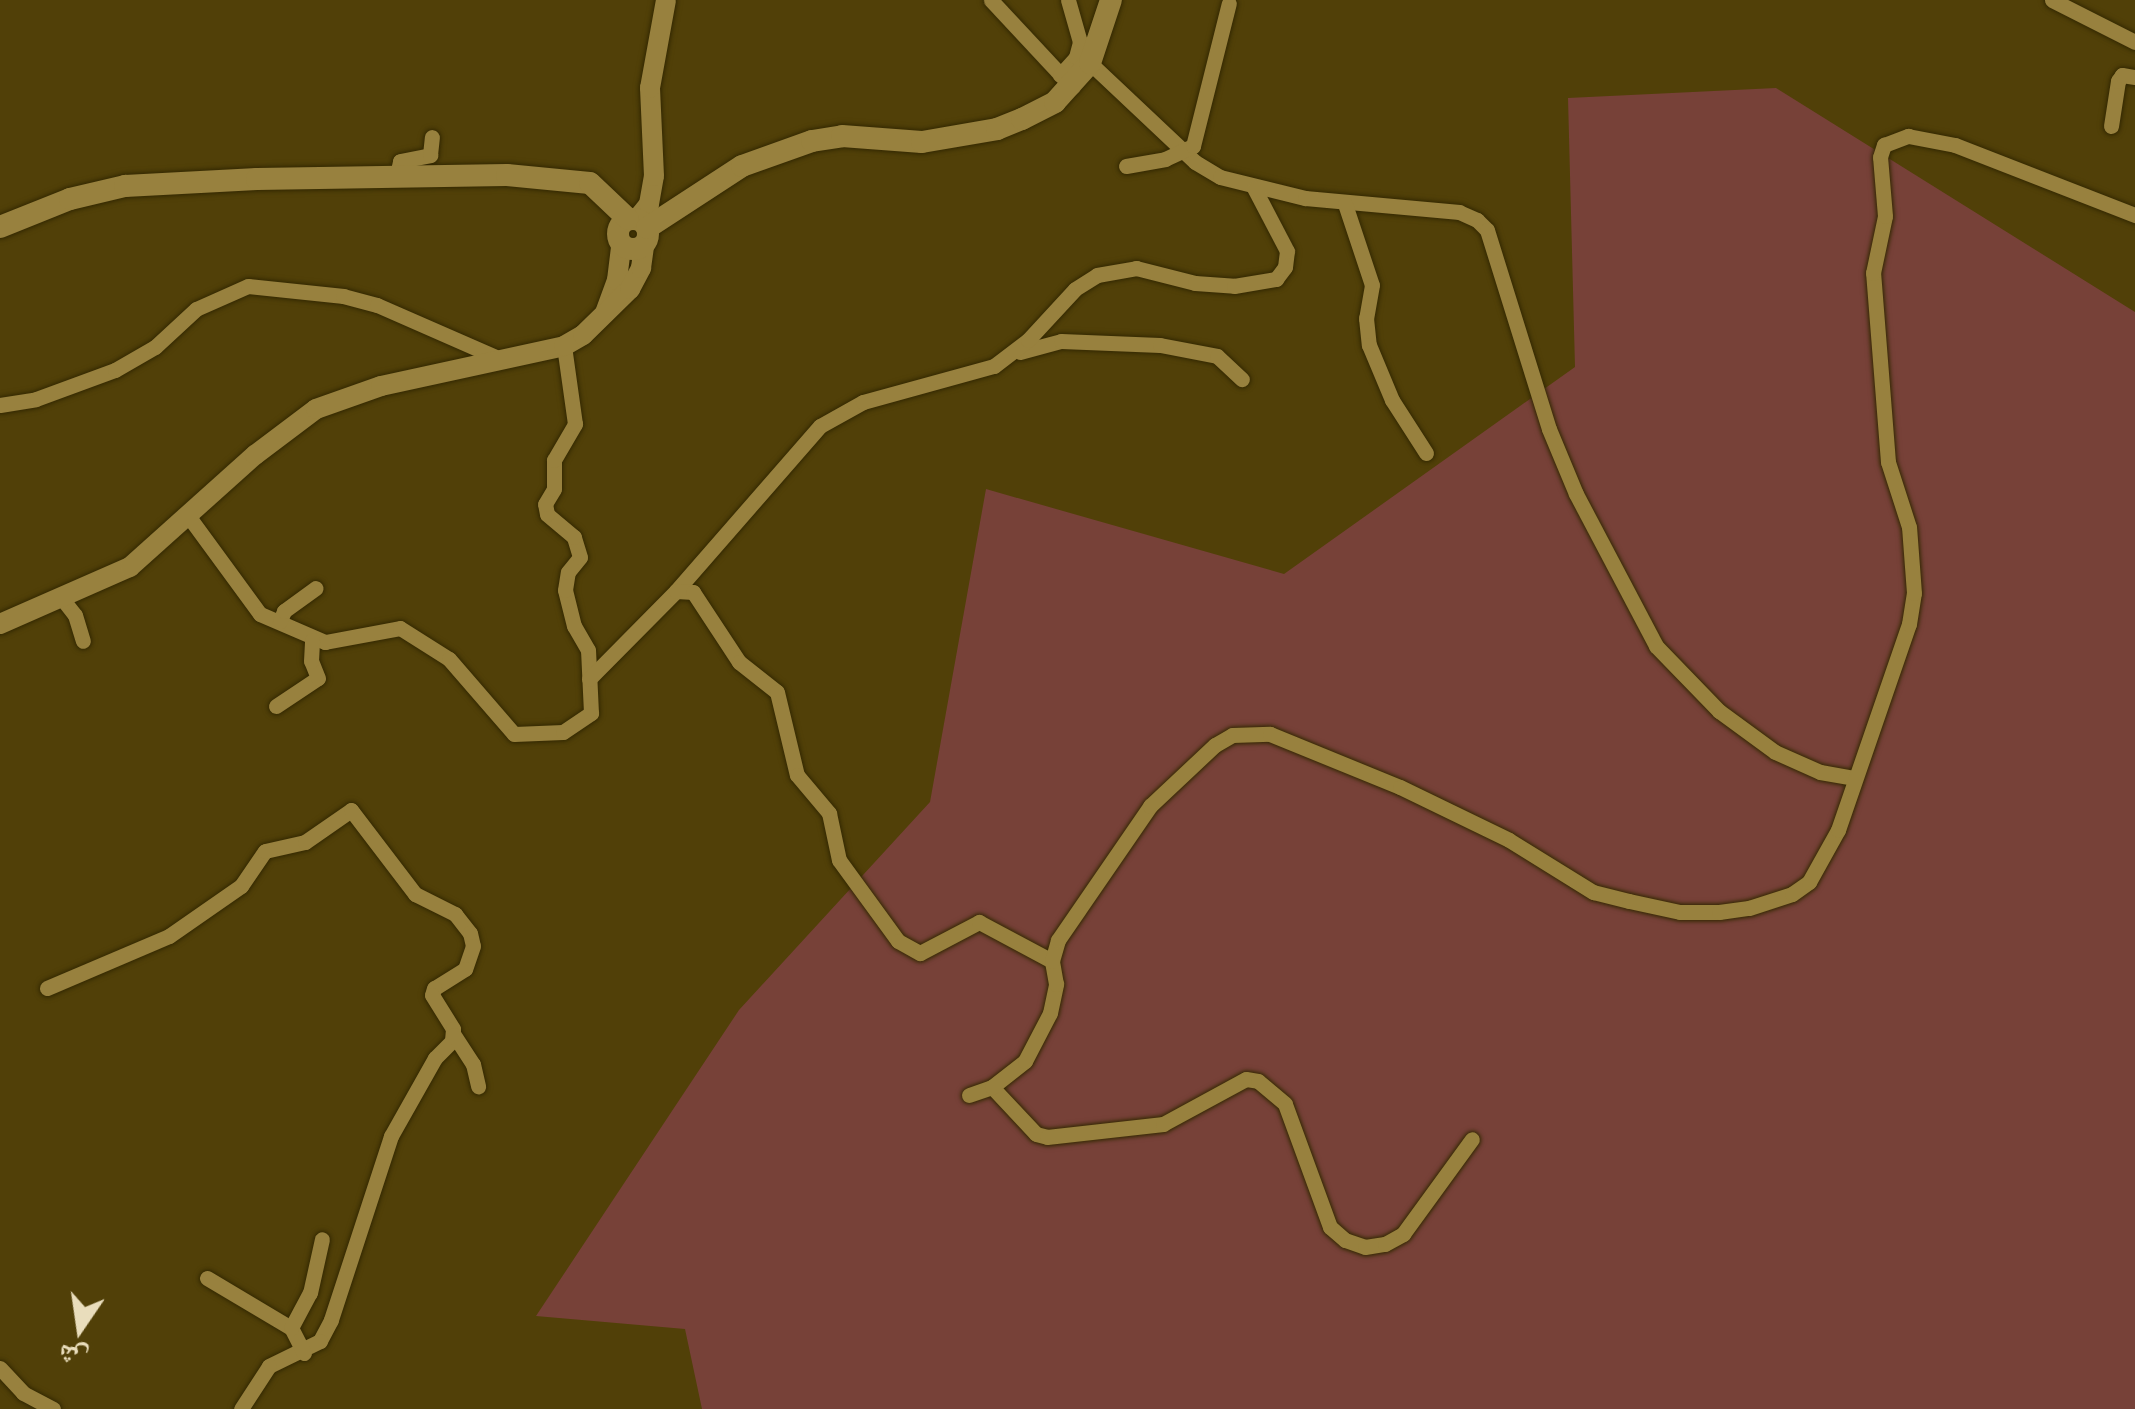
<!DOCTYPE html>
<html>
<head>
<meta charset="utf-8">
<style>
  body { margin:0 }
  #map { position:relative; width:2135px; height:1409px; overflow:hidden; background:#514008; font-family:"Open Sans","Noto Naskh Arabic",sans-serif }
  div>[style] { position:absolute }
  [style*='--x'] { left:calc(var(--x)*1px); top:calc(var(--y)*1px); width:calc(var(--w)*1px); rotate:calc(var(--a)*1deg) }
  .green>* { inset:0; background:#774138 }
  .roads { filter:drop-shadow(0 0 2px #332802) drop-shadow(0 0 2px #332802) }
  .minor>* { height:15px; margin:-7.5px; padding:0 7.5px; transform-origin:7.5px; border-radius:7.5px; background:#98813e }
  .tertiary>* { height:20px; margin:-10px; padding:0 10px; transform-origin:10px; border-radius:10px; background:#98813e }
  .secondary>* { height:22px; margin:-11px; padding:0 11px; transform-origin:11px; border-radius:11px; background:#98813e }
  .secondary>.ring { margin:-11px; padding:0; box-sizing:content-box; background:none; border:22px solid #98813e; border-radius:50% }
  span { translate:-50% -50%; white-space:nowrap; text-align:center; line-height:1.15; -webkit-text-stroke:10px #514008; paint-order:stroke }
  .north { position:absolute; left:30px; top:1279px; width:100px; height:100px; -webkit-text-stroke:8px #514008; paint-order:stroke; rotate:193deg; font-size:28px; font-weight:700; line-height:40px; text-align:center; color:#e9ddbc }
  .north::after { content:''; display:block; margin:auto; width:35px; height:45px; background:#e9ddbc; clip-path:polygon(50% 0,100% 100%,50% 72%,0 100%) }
</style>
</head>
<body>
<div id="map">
  <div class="green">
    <div style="clip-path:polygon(1776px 88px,2135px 312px,2135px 1409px,702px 1409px,685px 1329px,536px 1316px,739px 1010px,930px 802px,986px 489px,1284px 574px,1575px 367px,1568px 98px)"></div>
  </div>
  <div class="roads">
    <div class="minor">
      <div style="--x:991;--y:0;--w:119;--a:47"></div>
      <div style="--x:2052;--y:0;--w:93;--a:26.8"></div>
      <div style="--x:1090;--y:63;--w:144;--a:43.3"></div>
      <div style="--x:1195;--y:162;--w:29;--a:31"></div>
      <div style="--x:1220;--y:177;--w:88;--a:13.9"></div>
      <div style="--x:1305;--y:198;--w:155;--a:5.2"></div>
      <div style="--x:1459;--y:212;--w:20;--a:24"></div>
      <div style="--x:1477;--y:220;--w:14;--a:45"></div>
      <div style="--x:1487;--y:230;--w:208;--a:72.7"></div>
      <div style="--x:1549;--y:429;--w:70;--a:67.4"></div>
      <div style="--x:1576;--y:494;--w:172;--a:62.2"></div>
      <div style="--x:1656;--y:646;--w:91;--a:45.9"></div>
      <div style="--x:1719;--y:711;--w:69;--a:36.2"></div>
      <div style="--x:1775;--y:752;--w:49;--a:24"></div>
      <div style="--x:1820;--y:772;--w:34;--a:10"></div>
      <div style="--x:1060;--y:75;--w:24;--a:-48"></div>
      <div style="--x:1076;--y:57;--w:16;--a:-75"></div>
      <div style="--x:1080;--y:42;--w:44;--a:-105.9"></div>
      <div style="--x:2111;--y:126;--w:46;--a:-81.2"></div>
      <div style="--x:2118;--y:81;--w:7;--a:-56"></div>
      <div style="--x:2122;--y:75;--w:13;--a:9"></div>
      <div style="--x:1126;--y:166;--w:40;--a:-10"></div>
      <div style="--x:1165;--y:159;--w:31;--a:-25"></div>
      <div style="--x:1193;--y:146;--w:147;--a:-75.9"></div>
      <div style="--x:396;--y:179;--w:18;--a:-77"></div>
      <div style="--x:400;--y:161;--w:31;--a:-11"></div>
      <div style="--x:430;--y:155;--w:18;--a:-84"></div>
      <div style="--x:1345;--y:204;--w:85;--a:71.6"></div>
      <div style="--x:1372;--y:285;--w:34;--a:100"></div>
      <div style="--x:1366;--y:318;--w:27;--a:84"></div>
      <div style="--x:1369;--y:345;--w:60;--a:67.3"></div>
      <div style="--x:1392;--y:400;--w:63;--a:57.3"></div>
      <div style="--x:1020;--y:352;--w:42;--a:-15"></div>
      <div style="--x:1061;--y:341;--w:99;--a:2.3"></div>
      <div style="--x:1160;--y:345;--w:58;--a:10.9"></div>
      <div style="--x:1217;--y:356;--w:34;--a:43"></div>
      <div style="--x:0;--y:405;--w:36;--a:-9"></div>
      <div style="--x:36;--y:399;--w:84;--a:-20.2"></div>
      <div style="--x:115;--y:370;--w:46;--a:-29.9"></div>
      <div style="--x:155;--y:347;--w:56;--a:-42.8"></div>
      <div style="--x:196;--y:309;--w:57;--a:-23.9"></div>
      <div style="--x:248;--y:286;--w:96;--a:6"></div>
      <div style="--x:343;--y:296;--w:35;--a:15"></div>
      <div style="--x:377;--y:305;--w:130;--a:23.6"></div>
      <div style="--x:189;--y:517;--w:120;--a:53.8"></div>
      <div style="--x:260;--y:614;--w:71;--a:23.3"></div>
      <div style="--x:325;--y:642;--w:76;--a:-10.6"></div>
      <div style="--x:400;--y:628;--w:58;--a:32.3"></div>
      <div style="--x:449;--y:659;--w:99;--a:49.1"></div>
      <div style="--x:514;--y:734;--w:49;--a:-2.3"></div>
      <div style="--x:563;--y:732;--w:34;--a:-34"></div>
      <div style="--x:591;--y:713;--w:63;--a:-92.7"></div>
      <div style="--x:588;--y:650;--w:28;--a:-120"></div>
      <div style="--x:574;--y:626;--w:37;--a:-104"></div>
      <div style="--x:565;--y:590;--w:18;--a:-81"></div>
      <div style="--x:568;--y:572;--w:19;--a:-51"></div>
      <div style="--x:580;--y:557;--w:21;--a:-107"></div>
      <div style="--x:574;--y:537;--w:35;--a:-140"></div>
      <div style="--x:547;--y:514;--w:10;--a:-101"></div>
      <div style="--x:545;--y:504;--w:17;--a:-59"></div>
      <div style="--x:554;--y:489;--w:29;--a:-90"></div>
      <div style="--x:554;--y:460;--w:42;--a:-59.7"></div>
      <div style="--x:575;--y:424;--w:79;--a:-98"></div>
      <div style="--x:676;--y:591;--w:219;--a:-48.9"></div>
      <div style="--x:820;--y:426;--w:49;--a:-29.2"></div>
      <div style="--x:863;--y:402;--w:136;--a:-15.4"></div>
      <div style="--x:994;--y:366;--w:43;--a:-37.4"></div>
      <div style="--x:1028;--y:340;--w:69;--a:-47.3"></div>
      <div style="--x:1075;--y:289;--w:26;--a:-32"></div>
      <div style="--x:1097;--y:275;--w:40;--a:-10"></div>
      <div style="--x:1136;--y:268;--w:61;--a:14.3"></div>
      <div style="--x:1195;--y:283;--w:39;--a:4"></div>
      <div style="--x:1234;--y:286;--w:43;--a:-9.5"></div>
      <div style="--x:1276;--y:279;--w:15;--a:-53"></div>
      <div style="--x:1285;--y:267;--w:16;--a:-83"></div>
      <div style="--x:1287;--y:251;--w:71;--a:-117.6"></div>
      <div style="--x:60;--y:596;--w:24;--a:52"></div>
      <div style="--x:75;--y:615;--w:27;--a:73"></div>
      <div style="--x:280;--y:621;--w:11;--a:-68"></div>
      <div style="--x:284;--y:611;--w:39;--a:-36"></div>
      <div style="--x:589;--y:679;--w:124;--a:-45.3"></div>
      <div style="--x:676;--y:591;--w:17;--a:3"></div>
      <div style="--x:693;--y:592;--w:84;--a:56.7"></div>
      <div style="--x:739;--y:662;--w:48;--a:38.3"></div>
      <div style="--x:777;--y:692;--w:85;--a:76.5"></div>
      <div style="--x:797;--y:775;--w:50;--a:49.9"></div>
      <div style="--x:829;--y:813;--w:48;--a:78"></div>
      <div style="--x:839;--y:860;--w:100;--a:53.9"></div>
      <div style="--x:898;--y:941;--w:25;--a:29"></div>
      <div style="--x:920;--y:953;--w:67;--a:-27.7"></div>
      <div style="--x:979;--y:922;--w:83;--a:28.1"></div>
      <div style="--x:276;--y:706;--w:50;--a:-33.7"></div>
      <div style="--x:318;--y:678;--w:18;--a:-112"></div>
      <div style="--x:311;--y:661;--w:21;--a:-87"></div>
      <div style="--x:47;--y:988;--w:133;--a:-23.1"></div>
      <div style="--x:169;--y:936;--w:88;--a:-34.8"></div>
      <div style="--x:241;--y:886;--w:42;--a:-55.6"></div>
      <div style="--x:265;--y:851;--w:41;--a:-12.7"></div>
      <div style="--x:305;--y:842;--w:56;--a:-34.8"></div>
      <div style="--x:351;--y:810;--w:106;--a:52.7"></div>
      <div style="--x:415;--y:894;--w:45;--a:26.6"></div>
      <div style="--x:455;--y:914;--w:24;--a:52"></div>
      <div style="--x:470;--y:933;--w:13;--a:77"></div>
      <div style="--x:473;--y:946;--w:24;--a:109"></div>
      <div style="--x:465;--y:969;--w:36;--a:148"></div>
      <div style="--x:434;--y:988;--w:7;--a:106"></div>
      <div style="--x:432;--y:995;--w:40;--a:58"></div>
      <div style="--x:453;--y:1029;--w:12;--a:95"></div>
      <div style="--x:452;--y:1041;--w:24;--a:135"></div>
      <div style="--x:435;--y:1058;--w:90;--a:119.4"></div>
      <div style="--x:391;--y:1136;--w:194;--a:108.1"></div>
      <div style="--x:331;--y:1320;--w:24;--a:118"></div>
      <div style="--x:320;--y:1341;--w:57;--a:153.9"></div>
      <div style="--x:269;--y:1366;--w:51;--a:123.1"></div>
      <div style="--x:454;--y:1035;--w:35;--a:57"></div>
      <div style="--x:473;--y:1064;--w:23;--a:77"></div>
      <div style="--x:992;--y:1087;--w:64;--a:46.9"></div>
      <div style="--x:1036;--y:1134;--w:11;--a:15"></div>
      <div style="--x:1047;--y:1137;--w:117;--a:-6.4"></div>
      <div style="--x:1163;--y:1124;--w:94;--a:-28.5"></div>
      <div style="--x:1246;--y:1079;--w:12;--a:9"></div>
      <div style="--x:1258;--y:1081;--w:35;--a:40"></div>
      <div style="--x:1285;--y:1104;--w:131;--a:69.9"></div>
      <div style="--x:1330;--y:1227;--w:20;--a:41"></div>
      <div style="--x:1345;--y:1240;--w:21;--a:19"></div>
      <div style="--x:1365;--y:1247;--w:20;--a:-9"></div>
      <div style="--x:1385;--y:1244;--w:21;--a:-29"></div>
      <div style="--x:1403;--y:1234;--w:117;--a:-54"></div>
      <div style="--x:969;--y:1095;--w:24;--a:-19"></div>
      <div style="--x:992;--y:1087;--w:42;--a:-38.2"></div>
      <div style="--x:1025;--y:1061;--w:54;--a:-62.5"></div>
      <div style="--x:1050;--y:1013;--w:30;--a:-78"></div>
      <div style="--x:1056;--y:984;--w:23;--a:-100"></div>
      <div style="--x:1052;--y:961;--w:22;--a:-74"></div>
      <div style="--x:1058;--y:940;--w:163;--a:-55.5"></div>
      <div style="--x:1150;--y:806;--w:89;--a:-43.2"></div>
      <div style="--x:1215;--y:745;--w:20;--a:-30"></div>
      <div style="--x:1232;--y:735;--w:38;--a:-2"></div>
      <div style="--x:1270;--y:734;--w:140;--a:22.2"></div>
      <div style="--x:1400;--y:787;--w:121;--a:25.9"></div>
      <div style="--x:1509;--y:840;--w:99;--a:31.8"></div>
      <div style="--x:1593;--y:892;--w:37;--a:14"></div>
      <div style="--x:1629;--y:901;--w:52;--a:12.2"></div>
      <div style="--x:1680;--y:912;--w:39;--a:0"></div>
      <div style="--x:1719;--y:912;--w:30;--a:-8"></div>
      <div style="--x:1749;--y:908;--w:45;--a:-18"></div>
      <div style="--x:1792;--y:894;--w:21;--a:-35"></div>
      <div style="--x:1809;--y:882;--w:60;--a:-60.9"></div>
      <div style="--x:1838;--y:830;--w:218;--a:-71"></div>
      <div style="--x:1909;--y:624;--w:31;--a:-81"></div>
      <div style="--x:1914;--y:593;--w:66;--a:-94.3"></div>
      <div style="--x:1909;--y:527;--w:68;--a:-107.9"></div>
      <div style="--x:1888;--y:462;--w:190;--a:-94.5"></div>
      <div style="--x:1873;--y:273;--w:58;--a:-78.1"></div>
      <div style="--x:1885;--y:216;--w:59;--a:-94.8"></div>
      <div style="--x:1880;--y:157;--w:13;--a:-72"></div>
      <div style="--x:1884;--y:145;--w:26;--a:-21"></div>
      <div style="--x:1908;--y:136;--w:48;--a:10.8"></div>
      <div style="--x:1955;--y:145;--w:193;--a:21.3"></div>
      <div style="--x:207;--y:1278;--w:98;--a:30.8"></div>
      <div style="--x:304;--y:1353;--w:28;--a:-117"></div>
      <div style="--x:291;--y:1328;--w:40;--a:-62"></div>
      <div style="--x:310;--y:1293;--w:55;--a:-77.5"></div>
      <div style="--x:0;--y:1368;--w:34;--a:47"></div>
      <div style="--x:23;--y:1393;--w:34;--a:28"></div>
    </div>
    <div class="tertiary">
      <div style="--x:637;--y:219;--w:19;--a:-51"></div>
      <div style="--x:649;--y:204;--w:28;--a:-80"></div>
      <div style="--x:654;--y:176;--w:88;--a:-92.6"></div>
      <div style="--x:650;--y:88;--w:89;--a:-79.7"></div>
      <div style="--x:605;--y:313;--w:35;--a:-70"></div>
      <div style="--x:617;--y:280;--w:35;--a:-83"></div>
      <div style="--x:0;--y:624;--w:142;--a:-23.7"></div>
      <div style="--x:130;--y:567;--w:168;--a:-41.9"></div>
      <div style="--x:255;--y:455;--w:76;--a:-37"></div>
      <div style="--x:316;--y:409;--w:69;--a:-19.5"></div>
      <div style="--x:381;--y:386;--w:187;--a:-12.3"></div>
      <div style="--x:564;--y:346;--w:22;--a:-30"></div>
      <div style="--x:583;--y:335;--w:66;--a:-44.4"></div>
      <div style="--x:630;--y:289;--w:24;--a:-62"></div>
      <div style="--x:641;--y:268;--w:22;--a:-82"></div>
    </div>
    <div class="secondary">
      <div class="ring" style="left:618px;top:219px;width:8px;height:8px"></div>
      <div style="--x:0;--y:227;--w:75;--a:-21.8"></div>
      <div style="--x:70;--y:199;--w:57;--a:-13.3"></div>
      <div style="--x:125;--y:186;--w:132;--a:-3"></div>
      <div style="--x:257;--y:179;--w:250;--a:-0.9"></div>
      <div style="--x:507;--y:175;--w:83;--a:5.5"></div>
      <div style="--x:590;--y:183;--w:52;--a:43.5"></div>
      <div style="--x:647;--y:228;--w:113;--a:-33.1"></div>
      <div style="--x:742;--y:166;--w:74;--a:-19.7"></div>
      <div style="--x:812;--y:141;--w:30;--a:-9"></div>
      <div style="--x:842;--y:136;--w:80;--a:4.3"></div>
      <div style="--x:922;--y:142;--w:76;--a:-9.8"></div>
      <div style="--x:997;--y:129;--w:27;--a:-22"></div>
      <div style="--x:1022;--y:119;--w:37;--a:-27"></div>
      <div style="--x:1055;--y:102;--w:52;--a:-48.1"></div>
      <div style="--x:1090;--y:63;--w:66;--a:-71.6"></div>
    </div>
  </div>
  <div class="north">ش</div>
</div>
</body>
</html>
